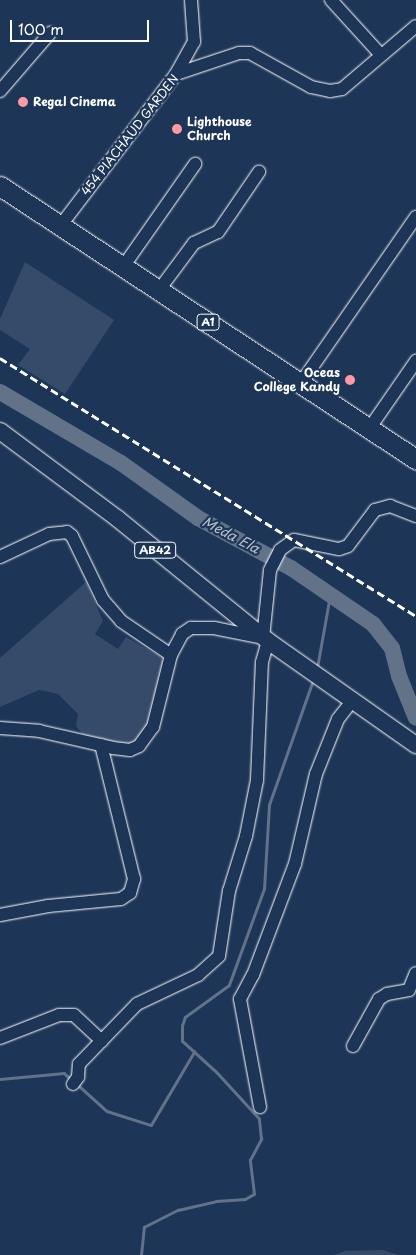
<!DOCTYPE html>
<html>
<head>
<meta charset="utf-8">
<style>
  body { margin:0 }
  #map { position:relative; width:416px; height:1255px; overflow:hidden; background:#1d3557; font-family:"Playpen Sans",sans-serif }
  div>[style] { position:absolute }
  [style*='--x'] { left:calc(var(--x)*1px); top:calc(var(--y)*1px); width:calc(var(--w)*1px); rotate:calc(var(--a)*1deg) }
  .green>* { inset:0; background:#364b69 }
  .stream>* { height:2.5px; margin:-1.25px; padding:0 1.25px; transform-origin:1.25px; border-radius:1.25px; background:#617289 }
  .river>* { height:16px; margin:-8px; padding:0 8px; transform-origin:8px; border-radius:8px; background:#617289 }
  .roads { filter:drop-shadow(0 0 1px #fff) drop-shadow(0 0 1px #fff) }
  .minor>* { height:12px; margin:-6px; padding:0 6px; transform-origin:6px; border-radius:6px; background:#1d3557 }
  .major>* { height:16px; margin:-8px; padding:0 8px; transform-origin:8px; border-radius:8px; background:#1d3557 }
  .highway>* { height:19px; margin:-9.5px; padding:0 9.5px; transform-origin:9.5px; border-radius:9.5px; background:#1d3557 }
  .rail>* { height:2.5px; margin-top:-1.25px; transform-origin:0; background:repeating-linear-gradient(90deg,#fff 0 8px,transparent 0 12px) }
  .dots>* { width:14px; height:14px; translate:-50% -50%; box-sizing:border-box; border:2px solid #1d3557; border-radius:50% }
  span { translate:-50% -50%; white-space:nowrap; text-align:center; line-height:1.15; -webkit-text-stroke:4.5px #1d3557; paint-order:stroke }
  .shield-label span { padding:1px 4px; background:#1d3557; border:1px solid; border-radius:4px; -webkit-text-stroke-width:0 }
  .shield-label { font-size:11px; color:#fff; font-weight:700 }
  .poi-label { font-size:12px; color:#fff; font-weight:700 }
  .left { translate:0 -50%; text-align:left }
  .right { translate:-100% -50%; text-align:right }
  .street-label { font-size:12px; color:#fff }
  .water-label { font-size:14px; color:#b8c0ca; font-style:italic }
  .scale { position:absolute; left:10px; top:20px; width:139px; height:22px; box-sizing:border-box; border:2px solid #fff; border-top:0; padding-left:6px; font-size:15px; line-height:18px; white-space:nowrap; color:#fff; -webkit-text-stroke:4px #1d3557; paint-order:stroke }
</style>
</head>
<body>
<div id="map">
  <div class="green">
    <div style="clip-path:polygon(25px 262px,114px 320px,65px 394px,18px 365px,30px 349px,0 330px,0 319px)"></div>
    <div style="clip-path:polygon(86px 582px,103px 621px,95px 634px,118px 649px,126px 637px,161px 657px,164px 662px,146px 735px,124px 749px,84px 736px,76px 726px,78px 714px,58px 694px,39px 690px,0 707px,0 658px)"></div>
    <div style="clip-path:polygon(383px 1250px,399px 1255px,334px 1255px,345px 1251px)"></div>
  </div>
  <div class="stream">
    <div style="--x:317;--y:668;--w:74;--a:-79.9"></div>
    <div style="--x:0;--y:1079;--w:64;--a:-5.4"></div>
    <div style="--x:64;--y:1073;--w:9;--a:41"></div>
    <div style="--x:77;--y:1084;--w:40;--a:42"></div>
    <div style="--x:107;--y:1111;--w:46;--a:17.7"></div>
    <div style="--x:151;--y:1125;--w:85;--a:-59.5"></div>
    <div style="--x:141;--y:1255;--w:28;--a:-84"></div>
    <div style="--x:144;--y:1227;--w:38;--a:-27"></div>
    <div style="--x:178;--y:1210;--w:39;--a:-13"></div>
    <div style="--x:216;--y:1201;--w:29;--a:-4"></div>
    <div style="--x:245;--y:1199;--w:10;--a:-29"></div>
    <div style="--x:254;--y:1194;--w:34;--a:-97"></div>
    <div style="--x:250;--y:1160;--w:24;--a:-62"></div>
    <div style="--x:261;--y:1139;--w:20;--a:-96"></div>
    <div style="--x:259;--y:1119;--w:62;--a:-132.4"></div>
    <div style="--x:217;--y:1073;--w:47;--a:-137.6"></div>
    <div style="--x:182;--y:1041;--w:15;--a:-90"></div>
    <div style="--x:182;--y:1026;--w:9;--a:-72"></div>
    <div style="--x:185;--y:1017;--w:54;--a:-36"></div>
    <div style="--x:229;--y:985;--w:102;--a:-70"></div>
    <div style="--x:264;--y:889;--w:84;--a:-86.6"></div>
    <div style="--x:269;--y:805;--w:133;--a:-70.6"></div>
  </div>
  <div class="river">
    <div style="--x:0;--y:392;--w:140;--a:30.4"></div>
    <div style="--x:121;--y:463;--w:95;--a:35.5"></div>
    <div style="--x:198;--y:518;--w:106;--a:28.3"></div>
    <div style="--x:291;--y:568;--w:99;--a:34.3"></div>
    <div style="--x:373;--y:624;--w:31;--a:52"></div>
    <div style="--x:392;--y:648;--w:29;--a:76"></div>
    <div style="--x:399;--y:676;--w:45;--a:68"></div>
  </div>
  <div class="roads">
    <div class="minor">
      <div style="--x:331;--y:0;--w:74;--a:47.7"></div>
      <div style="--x:176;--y:74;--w:37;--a:-61"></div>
      <div style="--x:194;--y:42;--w:42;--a:-94.1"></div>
      <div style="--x:0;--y:91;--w:77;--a:-49.2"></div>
      <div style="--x:61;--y:225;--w:190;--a:-52.7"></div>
      <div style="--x:176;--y:74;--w:66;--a:-18.4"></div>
      <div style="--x:239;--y:53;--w:11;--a:0"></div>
      <div style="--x:250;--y:53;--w:70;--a:29.1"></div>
      <div style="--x:311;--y:87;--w:19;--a:12"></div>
      <div style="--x:330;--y:91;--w:12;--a:-9"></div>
      <div style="--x:342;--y:89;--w:97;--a:-40.4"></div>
      <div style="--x:123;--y:267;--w:126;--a:-55"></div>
      <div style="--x:159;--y:290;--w:59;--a:-53.3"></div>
      <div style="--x:194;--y:243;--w:26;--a:-25"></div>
      <div style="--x:218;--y:232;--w:73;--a:-55.7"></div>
      <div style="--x:301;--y:383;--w:202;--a:-55.3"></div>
      <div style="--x:369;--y:429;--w:83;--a:-55.3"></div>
      <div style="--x:0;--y:557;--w:54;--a:-25.1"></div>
      <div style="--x:49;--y:534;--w:18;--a:-6"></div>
      <div style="--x:67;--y:532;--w:6;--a:39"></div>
      <div style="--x:72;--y:536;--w:71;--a:64.2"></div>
      <div style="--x:103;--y:600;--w:28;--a:49"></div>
      <div style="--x:121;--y:621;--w:60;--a:34.2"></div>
      <div style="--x:0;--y:728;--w:39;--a:4"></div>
      <div style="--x:39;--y:731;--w:76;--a:12.9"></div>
      <div style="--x:113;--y:748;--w:17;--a:7"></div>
      <div style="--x:130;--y:750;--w:10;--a:-24"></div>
      <div style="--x:139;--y:746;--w:24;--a:-54"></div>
      <div style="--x:153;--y:727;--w:74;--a:-76"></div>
      <div style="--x:171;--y:655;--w:24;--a:-62"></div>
      <div style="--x:182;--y:634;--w:11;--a:-34"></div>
      <div style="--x:191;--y:628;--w:23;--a:0"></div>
      <div style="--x:214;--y:628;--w:50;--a:11.5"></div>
      <div style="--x:263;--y:638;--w:68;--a:-84.1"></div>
      <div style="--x:270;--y:570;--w:22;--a:-63"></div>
      <div style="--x:280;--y:550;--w:17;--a:-36"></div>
      <div style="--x:294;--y:540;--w:46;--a:11.3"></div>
      <div style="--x:339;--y:549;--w:9;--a:-18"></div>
      <div style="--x:348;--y:546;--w:45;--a:-53.1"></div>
      <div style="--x:375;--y:510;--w:16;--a:-15"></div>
      <div style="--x:390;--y:506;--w:28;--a:21"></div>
      <div style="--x:0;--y:915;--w:49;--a:-10.6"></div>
      <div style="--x:48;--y:906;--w:73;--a:-5.5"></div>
      <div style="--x:121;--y:899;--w:11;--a:-34"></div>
      <div style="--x:130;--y:893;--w:15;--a:-74"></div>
      <div style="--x:134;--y:879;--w:138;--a:-103.8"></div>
      <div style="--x:0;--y:1038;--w:63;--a:-21.3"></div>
      <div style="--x:59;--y:1015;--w:15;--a:0"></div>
      <div style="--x:74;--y:1015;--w:38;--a:43"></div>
      <div style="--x:353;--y:1046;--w:54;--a:-61"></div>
      <div style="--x:379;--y:999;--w:9;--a:-32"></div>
      <div style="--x:387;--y:994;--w:22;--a:-10"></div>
      <div style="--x:409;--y:990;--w:18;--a:-68"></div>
      <div style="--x:73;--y:1084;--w:9;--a:-54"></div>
      <div style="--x:78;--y:1077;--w:13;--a:-86"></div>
      <div style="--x:79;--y:1064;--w:83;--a:-46"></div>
      <div style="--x:137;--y:1004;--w:68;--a:-25.4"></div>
      <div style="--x:198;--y:975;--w:28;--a:-42"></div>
      <div style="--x:219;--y:956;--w:66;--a:-81.3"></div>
      <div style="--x:229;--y:891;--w:58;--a:-72.8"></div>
      <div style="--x:246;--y:836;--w:57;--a:-78.9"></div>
      <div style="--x:257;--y:780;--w:118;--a:-87.6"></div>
      <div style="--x:262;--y:662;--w:22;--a:-74"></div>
      <div style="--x:260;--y:1107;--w:110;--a:-100.5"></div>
      <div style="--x:240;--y:999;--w:27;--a:-62"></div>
      <div style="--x:253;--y:975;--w:119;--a:-69.3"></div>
      <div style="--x:295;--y:864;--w:92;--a:-76.9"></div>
      <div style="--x:316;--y:774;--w:59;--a:-68.2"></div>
      <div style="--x:338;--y:719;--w:23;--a:-52"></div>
    </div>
    <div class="major">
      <div style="--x:0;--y:431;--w:147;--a:36.7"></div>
      <div style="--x:118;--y:519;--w:193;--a:39.1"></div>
      <div style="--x:268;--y:641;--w:181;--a:35.1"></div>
    </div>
    <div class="highway">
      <div style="--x:0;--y:186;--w:498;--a:33.3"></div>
    </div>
  </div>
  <div class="rail">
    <div style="--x:0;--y:358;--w:490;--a:31.8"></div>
  </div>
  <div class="dots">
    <div style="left:23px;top:102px;background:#ff9aa2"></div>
    <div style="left:177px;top:129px;background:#ff9aa2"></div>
    <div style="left:350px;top:380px;background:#ff9aa2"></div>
  </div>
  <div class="shield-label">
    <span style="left:208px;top:322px">A1</span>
    <span style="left:155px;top:550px">AB42</span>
  </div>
  <div class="poi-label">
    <span class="left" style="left:33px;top:102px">Regal Cinema</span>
    <span class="left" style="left:187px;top:129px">Lighthouse<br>Church</span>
    <span class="right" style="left:340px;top:380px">Oceas<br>College Kandy</span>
  </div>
  <div class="street-label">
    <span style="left:130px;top:135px;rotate:-52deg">454 PIACHAUD GARDEN</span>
  </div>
  <div class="water-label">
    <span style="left:231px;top:535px;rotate:28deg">Meda Ela</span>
  </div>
  <div class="scale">100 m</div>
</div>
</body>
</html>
